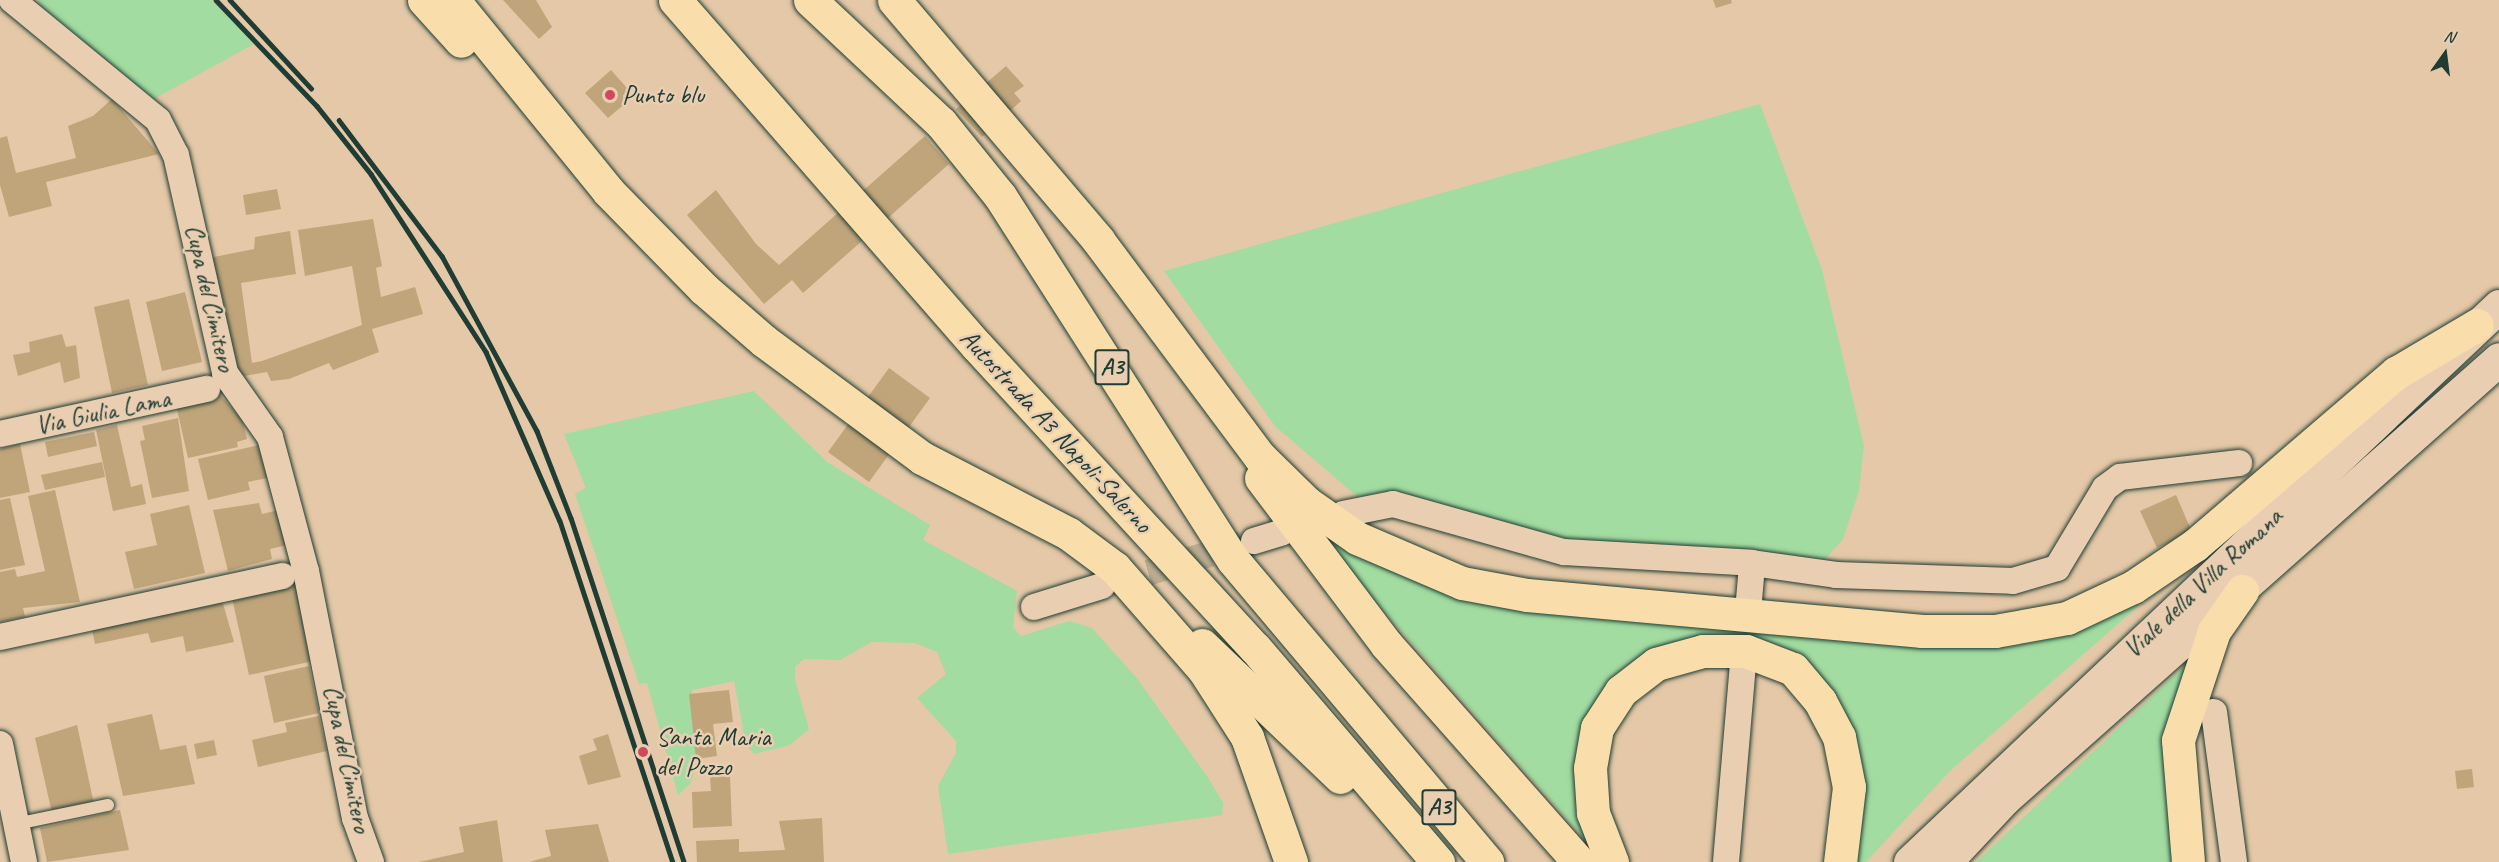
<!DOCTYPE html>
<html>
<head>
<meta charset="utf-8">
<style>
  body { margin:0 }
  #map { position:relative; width:2499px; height:862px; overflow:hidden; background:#e4c8a7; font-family:Caveat,sans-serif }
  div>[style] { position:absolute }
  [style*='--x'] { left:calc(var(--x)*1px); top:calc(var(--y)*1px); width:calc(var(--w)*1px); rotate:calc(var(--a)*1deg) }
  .green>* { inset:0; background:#a2dca1 }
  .building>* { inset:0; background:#c0a57b }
  .minor-tunnel>* { height:26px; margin-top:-13px; transform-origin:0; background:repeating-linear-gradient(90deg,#bdac90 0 26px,transparent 0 39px) }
  .roads { filter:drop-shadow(0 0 2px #1f3d34) drop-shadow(0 0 2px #1f3d34) }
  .service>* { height:12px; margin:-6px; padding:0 6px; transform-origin:6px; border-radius:6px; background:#eaceb1 }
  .minor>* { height:26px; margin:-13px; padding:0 13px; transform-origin:13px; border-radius:13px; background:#eaceb1 }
  .secondary>* { height:33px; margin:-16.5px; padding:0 16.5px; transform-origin:16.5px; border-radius:16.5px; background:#eaceb1 }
  .motorway>* { height:33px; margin:-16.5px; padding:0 16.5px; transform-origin:16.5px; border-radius:16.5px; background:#f9deab }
  .rail>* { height:4.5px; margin:-2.25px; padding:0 2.25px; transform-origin:2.25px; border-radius:2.25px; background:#1f3d34 }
  .dots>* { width:16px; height:16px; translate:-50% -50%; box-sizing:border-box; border:3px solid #eaceb1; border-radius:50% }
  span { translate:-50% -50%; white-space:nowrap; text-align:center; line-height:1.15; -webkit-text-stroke:5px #eaceb1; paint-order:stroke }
  .shield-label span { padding:2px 4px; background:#eaceb1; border:2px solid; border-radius:4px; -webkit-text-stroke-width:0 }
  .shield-label { font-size:24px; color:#1f3d34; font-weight:700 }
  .poi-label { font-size:26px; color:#1f3d34 }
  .left { translate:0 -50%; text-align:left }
  .street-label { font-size:26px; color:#1f3d34 }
  .north { position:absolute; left:2415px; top:24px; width:60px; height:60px; -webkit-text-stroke:4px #eaceb1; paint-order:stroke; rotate:14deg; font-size:16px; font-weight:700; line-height:24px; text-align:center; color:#1f3d34 }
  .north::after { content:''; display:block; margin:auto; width:21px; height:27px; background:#1f3d34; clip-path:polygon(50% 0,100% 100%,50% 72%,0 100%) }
</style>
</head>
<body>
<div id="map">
  <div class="green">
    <div style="clip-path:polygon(38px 0,212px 0,254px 44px,152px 100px,53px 27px)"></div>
    <div style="clip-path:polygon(1760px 104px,1822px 270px,1864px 446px,1859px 491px,1843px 539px,1821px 564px,1554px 545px,1360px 499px,1275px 426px,1164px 271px)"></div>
    <div style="clip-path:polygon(754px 391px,827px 462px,930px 525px,923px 540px,1017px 591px,1013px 627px,1021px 636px,1069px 621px,1092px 628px,1136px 677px,1209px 779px,1223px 803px,1222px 815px,948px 854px,938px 786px,956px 753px,956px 741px,917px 698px,946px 674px,937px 652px,915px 643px,872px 642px,840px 660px,804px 659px,795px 667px,795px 680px,809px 729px,790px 745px,754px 754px,746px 745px,734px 681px,692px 690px,699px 760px,690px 784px,678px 795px,647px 683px,639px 684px,575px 494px,586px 488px,564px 434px)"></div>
    <div style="clip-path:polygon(1326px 530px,1398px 569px,1930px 640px,2138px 596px,2142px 603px,1950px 771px,1866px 862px,1850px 862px,1855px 751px,1756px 642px,1726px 633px,1691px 637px,1650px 652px,1625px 671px,1588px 843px,1323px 542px)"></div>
    <div style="clip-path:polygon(2182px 668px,2187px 671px,2175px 862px,1976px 862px)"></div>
  </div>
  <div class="building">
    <div style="clip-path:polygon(503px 0,536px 0,552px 27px,539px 39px)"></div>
    <div style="clip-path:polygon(1713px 0,1731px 0,1732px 3px,1716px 8px)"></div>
    <div style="clip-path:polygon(1006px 66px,1024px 86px,1014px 93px,1021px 101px,982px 137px,956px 109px)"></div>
    <div style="clip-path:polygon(611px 70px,634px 96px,608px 118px,585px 93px)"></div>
    <div style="clip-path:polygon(112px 99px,159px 154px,46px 182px,52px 206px,9px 217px,0 185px,0 138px,7px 136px,16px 173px,76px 158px,68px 126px,93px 116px)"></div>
    <div style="clip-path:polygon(925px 136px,949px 164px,803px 293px,792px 280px,764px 304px,687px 215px,716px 190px,756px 244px,779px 265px)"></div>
    <div style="clip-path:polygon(277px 189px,281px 209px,246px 215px,243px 195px)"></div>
    <div style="clip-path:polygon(373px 219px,382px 266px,376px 268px,381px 297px,415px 287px,423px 314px,372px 329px,379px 352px,333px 370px,329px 363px,289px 379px,271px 381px,267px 372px,232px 378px,209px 258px,254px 249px,255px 237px,290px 231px,296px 274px,241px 283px,252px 363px,262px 361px,362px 325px,352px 266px,305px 276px,298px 230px)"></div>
    <div style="clip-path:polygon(185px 292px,202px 362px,162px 371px,146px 302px)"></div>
    <div style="clip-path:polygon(129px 299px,148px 385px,112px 393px,94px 307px)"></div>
    <div style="clip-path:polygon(62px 334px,66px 347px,76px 345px,80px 378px,64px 383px,60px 362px,18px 376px,13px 355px,30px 352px,29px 342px)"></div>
    <div style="clip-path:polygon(889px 368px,930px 398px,869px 482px,828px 452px)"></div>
    <div style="clip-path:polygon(220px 395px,242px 419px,247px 439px,237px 442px,238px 447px,188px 458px,176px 405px)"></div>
    <div style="clip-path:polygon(178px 418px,189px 491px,152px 498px,140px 441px,145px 440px,142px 426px)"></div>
    <div style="clip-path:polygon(117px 425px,131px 487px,142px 484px,146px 504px,113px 511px,96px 430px)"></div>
    <div style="clip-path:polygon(94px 432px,97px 446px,48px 457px,45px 442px)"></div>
    <div style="clip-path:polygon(20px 444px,30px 492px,0 498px,0 449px)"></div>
    <div style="clip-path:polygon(259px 445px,267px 478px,248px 482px,250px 490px,208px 500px,198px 459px)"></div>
    <div style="clip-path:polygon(102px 462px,105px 477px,45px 490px,41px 475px)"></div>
    <div style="clip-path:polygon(55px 490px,80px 602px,23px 608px,25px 617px,0 622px,0 572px,15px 569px,17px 577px,45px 571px,28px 496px)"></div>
    <div style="clip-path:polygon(2176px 495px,2192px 532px,2157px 548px,2140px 511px)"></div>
    <div style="clip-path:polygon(10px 498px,25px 565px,0 570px,0 500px)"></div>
    <div style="clip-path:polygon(259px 503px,262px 514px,279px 510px,287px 545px,270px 549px,272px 559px,228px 571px,213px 510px)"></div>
    <div style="clip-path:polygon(189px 505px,205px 573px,134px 589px,125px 552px,157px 545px,150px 514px)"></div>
    <div style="clip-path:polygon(296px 584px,313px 661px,249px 675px,232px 598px)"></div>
    <div style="clip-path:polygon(222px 600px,234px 642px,186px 652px,183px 636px,151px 643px,148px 633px,95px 644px,91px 625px)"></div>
    <div style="clip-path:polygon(309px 666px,319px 713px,274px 723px,264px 676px)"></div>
    <div style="clip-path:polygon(729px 690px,733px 722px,713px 724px,717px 756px,696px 759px,689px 694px)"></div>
    <div style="clip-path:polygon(152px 714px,160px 750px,186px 745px,195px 784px,123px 796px,107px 724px)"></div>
    <div style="clip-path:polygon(319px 716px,327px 751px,258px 767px,252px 740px,287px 732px,285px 723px)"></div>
    <div style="clip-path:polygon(77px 725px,94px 804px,52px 813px,35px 738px)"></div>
    <div style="clip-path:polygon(608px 734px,621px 777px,588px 785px,579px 756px,597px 750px,593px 739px)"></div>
    <div style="clip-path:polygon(214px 740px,217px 755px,197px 759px,194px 744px)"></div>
    <div style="clip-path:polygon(2472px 769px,2474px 787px,2457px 789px,2455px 771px)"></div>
    <div style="clip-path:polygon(730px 776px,732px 826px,693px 828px,692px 792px,711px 791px,710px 777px)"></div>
    <div style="clip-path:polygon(120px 810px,129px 850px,47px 862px,40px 828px)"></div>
    <div style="clip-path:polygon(822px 818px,824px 862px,697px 862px,696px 841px,739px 839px,739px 852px,785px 850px,779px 821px)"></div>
    <div style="clip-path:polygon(497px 820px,503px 862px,419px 862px,464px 852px,459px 827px)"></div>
    <div style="clip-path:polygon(598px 824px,609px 862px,529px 862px,551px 856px,545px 830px)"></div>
  </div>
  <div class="minor-tunnel">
    <div style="--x:1111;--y:584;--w:137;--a:-17"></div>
  </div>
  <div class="roads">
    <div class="service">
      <div style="--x:16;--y:824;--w:94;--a:-11.7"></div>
    </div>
    <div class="minor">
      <div style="--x:12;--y:0;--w:189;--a:39.4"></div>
      <div style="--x:158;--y:120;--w:39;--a:63"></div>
      <div style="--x:176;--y:155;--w:223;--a:77.3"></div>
      <div style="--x:225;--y:373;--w:78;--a:54.9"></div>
      <div style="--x:270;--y:437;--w:139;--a:75"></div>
      <div style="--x:306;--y:571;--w:252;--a:78.8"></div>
      <div style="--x:355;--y:818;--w:47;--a:70"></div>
      <div style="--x:0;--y:434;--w:212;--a:-12.3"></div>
      <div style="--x:1343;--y:514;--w:51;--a:-11.3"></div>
      <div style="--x:1393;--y:504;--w:178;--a:15.7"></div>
      <div style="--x:1564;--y:552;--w:188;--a:3.3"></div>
      <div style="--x:1752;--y:563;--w:85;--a:8.1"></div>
      <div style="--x:1836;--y:575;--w:177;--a:1.9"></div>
      <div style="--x:2013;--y:581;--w:46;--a:-16.5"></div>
      <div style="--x:2057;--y:568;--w:93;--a:-59"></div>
      <div style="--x:2105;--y:488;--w:19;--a:-36"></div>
      <div style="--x:2120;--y:477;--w:120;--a:-6.7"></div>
      <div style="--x:1254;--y:541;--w:30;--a:-17"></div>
      <div style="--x:1749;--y:600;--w:37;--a:-85"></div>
      <div style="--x:1034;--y:607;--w:71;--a:-17.2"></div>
      <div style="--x:0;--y:637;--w:289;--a:-12.2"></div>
      <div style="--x:2214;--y:712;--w:151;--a:82.4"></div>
      <div style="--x:0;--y:744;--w:120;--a:78.5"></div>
      <div style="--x:1726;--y:862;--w:199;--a:-85.1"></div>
    </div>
    <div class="secondary">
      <div style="--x:1910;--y:862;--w:810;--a:-43.35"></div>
      <div style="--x:1945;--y:862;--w:86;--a:-46.9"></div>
      <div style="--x:2004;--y:799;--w:662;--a:-41.63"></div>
    </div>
    <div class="motorway">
      <div style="--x:424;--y:0;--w:55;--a:47.9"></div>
      <div style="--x:453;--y:0;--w:246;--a:50.9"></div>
      <div style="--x:608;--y:191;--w:137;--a:45.6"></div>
      <div style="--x:704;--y:289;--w:79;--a:40.9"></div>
      <div style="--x:764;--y:341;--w:197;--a:36.5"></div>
      <div style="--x:922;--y:458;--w:165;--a:27.3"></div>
      <div style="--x:1069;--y:534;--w:57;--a:36.5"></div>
      <div style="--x:1115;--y:568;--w:135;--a:48.9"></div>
      <div style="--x:1204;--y:670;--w:80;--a:57.3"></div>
      <div style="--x:1247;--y:737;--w:133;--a:70.6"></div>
      <div style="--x:675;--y:0;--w:459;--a:48.9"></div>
      <div style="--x:977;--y:346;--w:410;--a:47.4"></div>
      <div style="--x:1255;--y:648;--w:282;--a:49.5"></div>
      <div style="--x:810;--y:0;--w:180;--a:43.2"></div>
      <div style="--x:941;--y:123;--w:94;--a:51.1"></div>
      <div style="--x:1000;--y:196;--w:432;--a:57.4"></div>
      <div style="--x:1233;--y:560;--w:395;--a:49.9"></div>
      <div style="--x:894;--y:0;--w:315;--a:49.6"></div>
      <div style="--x:1098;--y:240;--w:271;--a:53.3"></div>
      <div style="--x:1260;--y:457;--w:66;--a:44.4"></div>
      <div style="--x:1307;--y:503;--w:61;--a:35"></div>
      <div style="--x:1357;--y:538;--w:114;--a:23.2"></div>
      <div style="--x:1462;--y:583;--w:66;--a:10.5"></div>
      <div style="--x:1527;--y:595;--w:397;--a:5.2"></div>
      <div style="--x:1922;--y:631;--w:73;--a:0"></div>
      <div style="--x:1995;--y:631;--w:73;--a:-10.2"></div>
      <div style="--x:2067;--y:618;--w:73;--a:-25.2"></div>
      <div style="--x:2133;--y:587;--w:75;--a:-34.1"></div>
      <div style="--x:2195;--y:545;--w:265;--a:-40.6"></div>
      <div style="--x:2396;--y:373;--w:94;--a:-30.7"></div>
      <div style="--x:1261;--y:478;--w:208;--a:53"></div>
      <div style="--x:1386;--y:644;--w:291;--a:48.5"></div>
      <div style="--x:1202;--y:645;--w:191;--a:43.7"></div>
      <div style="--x:1612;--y:862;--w:53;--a:-111.2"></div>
      <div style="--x:1593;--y:813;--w:45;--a:-93.8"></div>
      <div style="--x:1590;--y:768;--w:41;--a:-80.1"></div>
      <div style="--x:1597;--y:728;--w:44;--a:-57"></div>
      <div style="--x:1621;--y:691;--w:44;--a:-37.6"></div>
      <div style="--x:1656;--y:664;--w:49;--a:-15.5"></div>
      <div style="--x:1703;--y:651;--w:43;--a:0"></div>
      <div style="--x:1746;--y:651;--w:50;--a:21"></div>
      <div style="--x:1793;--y:669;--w:42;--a:49.8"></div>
      <div style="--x:1820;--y:701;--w:41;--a:62.2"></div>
      <div style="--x:1839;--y:737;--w:51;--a:78.7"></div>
      <div style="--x:1849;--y:787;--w:76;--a:96.8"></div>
      <div style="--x:2188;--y:862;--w:122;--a:-94.7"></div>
      <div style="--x:2178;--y:740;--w:115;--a:-71.7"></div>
      <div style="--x:2214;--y:631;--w:49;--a:-55"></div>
    </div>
  </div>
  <div class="rail">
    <div style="--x:216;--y:0;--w:146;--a:46.4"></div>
    <div style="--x:317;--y:106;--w:87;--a:51.5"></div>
    <div style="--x:371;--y:174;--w:212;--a:57.1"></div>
    <div style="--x:486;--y:352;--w:184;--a:66.4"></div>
    <div style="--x:560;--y:521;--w:359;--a:71.7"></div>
    <div style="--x:230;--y:0;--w:120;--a:47.4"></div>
    <div style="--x:339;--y:120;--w:171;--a:52.9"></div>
    <div style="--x:442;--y:256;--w:199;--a:61.5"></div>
    <div style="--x:537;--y:431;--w:93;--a:68.7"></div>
    <div style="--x:571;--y:518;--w:362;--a:71.8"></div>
  </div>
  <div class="dots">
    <div style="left:610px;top:95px;background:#d1495b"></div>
    <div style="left:643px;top:752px;background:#d1495b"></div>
  </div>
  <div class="shield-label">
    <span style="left:1112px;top:367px">A3</span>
    <span style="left:1439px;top:807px">A3</span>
  </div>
  <div class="poi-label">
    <span class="left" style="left:622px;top:95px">Punto blu</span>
    <span class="left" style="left:656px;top:752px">Santa Maria<br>del Pozzo</span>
  </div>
  <div class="street-label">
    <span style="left:210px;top:298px;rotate:77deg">Cupa del Cimitero</span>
    <span style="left:103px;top:412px;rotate:-12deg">Via Giulia Lama</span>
    <span style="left:1056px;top:431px;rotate:47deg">Autostrada A3 Napoli-Salerno</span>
    <span style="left:2203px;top:583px;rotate:-43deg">Viale della Villa Romana</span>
    <span style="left:347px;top:759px;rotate:78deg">Cupa del Cimitero</span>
  </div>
  <div class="north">N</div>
</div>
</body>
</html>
